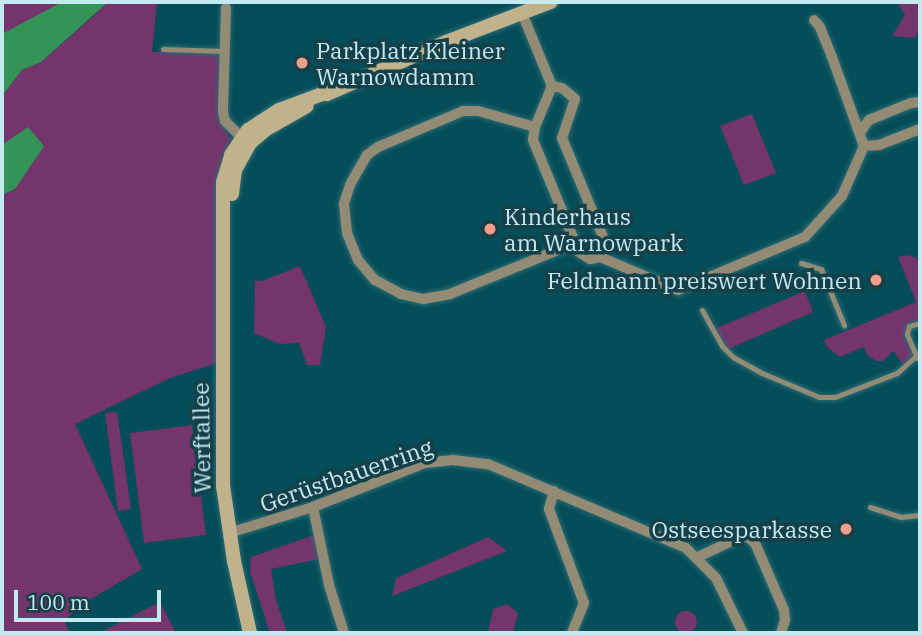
<!DOCTYPE html>
<html>
<head>
<meta charset="utf-8">
<style>
  body { margin:0 }
  #map { position:relative; width:922px; height:635px; overflow:hidden; background:#054d58; font-family:"IBM Plex Serif",serif }
  div>[style] { position:absolute }
  [style*='--x'] { left:calc(var(--x)*1px); top:calc(var(--y)*1px); width:calc(var(--w)*1px); rotate:calc(var(--a)*1deg) }
  .green>* { inset:0; background:#74346c }
  .round { border-radius:50% }
  .water>* { inset:0; background:#369357 }
  .roads { filter:drop-shadow(0 0 2px #2b6c77) drop-shadow(0 0 2px #2b6c77) }
  .lane>* { height:5px; margin:-2.5px; padding:0 2.5px; transform-origin:2.5px; border-radius:2.5px; background:#938b73 }
  .street>* { height:10px; margin:-5px; padding:0 5px; transform-origin:5px; border-radius:5px; background:#938b73 }
  .secondary>* { height:14px; margin:-7px; padding:0 7px; transform-origin:7px; border-radius:7px; background:#c0b38b }
  .dots>* { width:19px; height:19px; translate:-50% -50%; box-sizing:border-box; border:4px solid #154048; border-radius:50% }
  span { translate:-50% -50%; white-space:nowrap; text-align:center; line-height:1.15; -webkit-text-stroke:7px #154048; paint-order:stroke }
  .poi-label { font-size:23px; color:#c3e9f1 }
  .left { translate:0 -50%; text-align:left }
  .right { translate:-100% -50%; text-align:right }
  .street-label { font-size:23px; color:#c3e9f1 }
  .frame { position:absolute; inset:0; border:4px solid #c3e9f1; pointer-events:none }
  .scale { position:absolute; left:14px; top:590px; width:147px; height:32px; box-sizing:border-box; border:4px solid #c3e9f1; border-top:0; padding-left:9px; font-size:21px; line-height:24px; white-space:nowrap; color:#c3e9f1; -webkit-text-stroke:5px #154048; paint-order:stroke }
</style>
</head>
<body>
<div id="map">
  <div class="green">
    <div style="clip-path:polygon(2px 2px,87px 2px,2px 59px)"></div>
    <div style="clip-path:polygon(91px 2px,157px 2px,152px 52px,221px 53px,222px 125px,232px 141px,217px 363px,170px 378px,75px 424px,142px 569px,91px 599px,64px 620px,70px 633px,2px 633px,2px 195px,15px 189px,14px 138px,2px 145px,2px 96px,22px 70px,41px 62px,98px 12px)"></div>
    <div style="clip-path:polygon(897px 2px,920px 2px,920px 26px,915px 38px,892px 36px,905px 15px)"></div>
    <div style="clip-path:polygon(752px 114px,776px 173px,744px 185px,720px 126px)"></div>
    <div style="clip-path:polygon(909px 255px,920px 260px,920px 323px,909px 326px,907px 334px,917px 358px,906px 368px,893px 351px,883px 361px,876px 361px,867px 355px,864px 347px,840px 357px,827px 347px,824px 340px,916px 302px,898px 257px)"></div>
    <div style="clip-path:polygon(300px 266px,326px 327px,320px 365px,307px 365px,299px 343px,280px 344px,254px 333px,255px 280px,262px 281px)"></div>
    <div style="clip-path:polygon(805px 291px,813px 312px,726px 350px,712px 330px)"></div>
    <div style="clip-path:polygon(117px 412px,131px 509px,118px 511px,105px 413px)"></div>
    <div style="clip-path:polygon(192px 425px,206px 535px,144px 543px,130px 433px)"></div>
    <div style="clip-path:polygon(320px 533px,324px 558px,271px 569px,276px 600px,287px 633px,270px 633px,250px 572px,251px 557px)"></div>
    <div style="clip-path:polygon(488px 537px,507px 551px,392px 596px,396px 578px)"></div>
    <div style="clip-path:polygon(160px 602px,176px 633px,98px 633px,99px 633px)"></div>
    <div style="clip-path:polygon(507px 604px,518px 613px,513px 633px,488px 633px,493px 609px)"></div>
    <div class="round" style="left:675px;top:611px;width:22px;height:22px"></div>
  </div>
  <div class="water">
    <div style="clip-path:polygon(62px 2px,108px 2px,41px 62px,22px 70px,2px 96px,2px 34px)"></div>
    <div style="clip-path:polygon(28px 127px,44px 146px,15px 189px,2px 195px,2px 145px)"></div>
  </div>
  <div class="roads">
    <div class="lane">
      <div style="--x:163;--y:49;--w:61;--a:1.9"></div>
      <div style="--x:801;--y:263;--w:21;--a:17"></div>
      <div style="--x:821;--y:269;--w:61;--a:67.7"></div>
      <div style="--x:702;--y:310;--w:41;--a:60.9"></div>
      <div style="--x:722;--y:346;--w:16;--a:45"></div>
      <div style="--x:733;--y:357;--w:33;--a:29"></div>
      <div style="--x:762;--y:373;--w:62;--a:22.8"></div>
      <div style="--x:819;--y:397;--w:16;--a:0"></div>
      <div style="--x:835;--y:397;--w:66;--a:-21.2"></div>
      <div style="--x:897;--y:373;--w:31;--a:-42"></div>
      <div style="--x:917;--y:358;--w:26;--a:-113"></div>
      <div style="--x:907;--y:334;--w:8;--a:-76"></div>
      <div style="--x:909;--y:326;--w:11;--a:-15"></div>
      <div style="--x:870;--y:507;--w:32;--a:18"></div>
      <div style="--x:900;--y:517;--w:20;--a:-6"></div>
    </div>
    <div class="street">
      <div style="--x:226;--y:8;--w:104;--a:91.7"></div>
      <div style="--x:223;--y:112;--w:9;--a:77"></div>
      <div style="--x:225;--y:121;--w:23;--a:45"></div>
      <div style="--x:522;--y:13;--w:79;--a:67.7"></div>
      <div style="--x:552;--y:86;--w:44;--a:112.5"></div>
      <div style="--x:535;--y:127;--w:13;--a:99"></div>
      <div style="--x:533;--y:140;--w:121;--a:67.7"></div>
      <div style="--x:579;--y:252;--w:13;--a:32"></div>
      <div style="--x:590;--y:259;--w:10;--a:-11"></div>
      <div style="--x:600;--y:257;--w:85;--a:22.9"></div>
      <div style="--x:678;--y:290;--w:138;--a:-22.7"></div>
      <div style="--x:805;--y:237;--w:55;--a:-47.9"></div>
      <div style="--x:842;--y:196;--w:55;--a:-66.3"></div>
      <div style="--x:864;--y:146;--w:95;--a:-109.8"></div>
      <div style="--x:832;--y:57;--w:32;--a:-112"></div>
      <div style="--x:820;--y:27;--w:9;--a:-131"></div>
      <div style="--x:552;--y:86;--w:10;--a:11"></div>
      <div style="--x:562;--y:88;--w:17;--a:40"></div>
      <div style="--x:575;--y:99;--w:41;--a:108.4"></div>
      <div style="--x:562;--y:138;--w:115;--a:67.5"></div>
      <div style="--x:606;--y:244;--w:14;--a:115"></div>
      <div style="--x:535;--y:127;--w:59;--a:-164.3"></div>
      <div style="--x:478;--y:111;--w:15;--a:180"></div>
      <div style="--x:463;--y:111;--w:92;--a:157"></div>
      <div style="--x:378;--y:147;--w:14;--a:144"></div>
      <div style="--x:367;--y:155;--w:34;--a:120"></div>
      <div style="--x:350;--y:185;--w:20;--a:108"></div>
      <div style="--x:344;--y:204;--w:29;--a:84"></div>
      <div style="--x:347;--y:233;--w:29;--a:68"></div>
      <div style="--x:358;--y:260;--w:26;--a:50"></div>
      <div style="--x:375;--y:280;--w:30;--a:28"></div>
      <div style="--x:401;--y:294;--w:23;--a:13"></div>
      <div style="--x:423;--y:299;--w:27;--a:-10"></div>
      <div style="--x:450;--y:294;--w:135;--a:-22.2"></div>
      <div style="--x:861;--y:131;--w:14;--a:-54"></div>
      <div style="--x:869;--y:120;--w:45;--a:-22"></div>
      <div style="--x:911;--y:103;--w:9;--a:-6"></div>
      <div style="--x:864;--y:146;--w:15;--a:-4"></div>
      <div style="--x:879;--y:145;--w:44;--a:-21.3"></div>
      <div style="--x:554;--y:491;--w:19;--a:106"></div>
      <div style="--x:549;--y:509;--w:100;--a:69.6"></div>
      <div style="--x:584;--y:603;--w:32;--a:112"></div>
      <div style="--x:313;--y:507;--w:80;--a:78.4"></div>
      <div style="--x:329;--y:585;--w:50;--a:72.6"></div>
      <div style="--x:229;--y:533;--w:88;--a:-17.2"></div>
      <div style="--x:313;--y:507;--w:120;--a:-21.4"></div>
      <div style="--x:425;--y:463;--w:28;--a:-6"></div>
      <div style="--x:453;--y:460;--w:35;--a:7"></div>
      <div style="--x:488;--y:464;--w:215;--a:23"></div>
      <div style="--x:686;--y:548;--w:42;--a:45"></div>
      <div style="--x:716;--y:578;--w:61;--a:63.9"></div>
      <div style="--x:698;--y:557;--w:47;--a:-25.5"></div>
      <div style="--x:740;--y:537;--w:8;--a:0"></div>
      <div style="--x:748;--y:537;--w:9;--a:41"></div>
      <div style="--x:755;--y:543;--w:73;--a:66.6"></div>
      <div style="--x:784;--y:610;--w:10;--a:84"></div>
      <div style="--x:785;--y:620;--w:14;--a:107"></div>
    </div>
    <div class="secondary">
      <div style="--x:327;--y:94;--w:130;--a:-23.6"></div>
      <div style="--x:446;--y:42;--w:112;--a:-20.9"></div>
      <div style="--x:232;--y:194;--w:24;--a:-83"></div>
      <div style="--x:235;--y:170;--w:31;--a:-61"></div>
      <div style="--x:250;--y:143;--w:20;--a:-41"></div>
      <div style="--x:265;--y:130;--w:48;--a:-29.7"></div>
      <div style="--x:250;--y:633;--w:74;--a:-102.5"></div>
      <div style="--x:234;--y:561;--w:76;--a:-98.3"></div>
      <div style="--x:223;--y:486;--w:304;--a:-90"></div>
      <div style="--x:223;--y:182;--w:28;--a:-73"></div>
      <div style="--x:231;--y:155;--w:30;--a:-56"></div>
      <div style="--x:248;--y:130;--w:37;--a:-33"></div>
      <div style="--x:279;--y:110;--w:58;--a:-20.3"></div>
    </div>
  </div>
  <div class="dots">
    <div style="left:302px;top:63px;background:#f49d8b"></div>
    <div style="left:490px;top:229px;background:#f49d8b"></div>
    <div style="left:876px;top:280px;background:#f49d8b"></div>
    <div style="left:846px;top:529px;background:#f49d8b"></div>
  </div>
  <div class="poi-label">
    <span class="left" style="left:316px;top:63px">Parkplatz Kleiner<br>Warnowdamm</span>
    <span class="left" style="left:504px;top:229px">Kinderhaus<br>am Warnowpark</span>
    <span class="right" style="left:862px;top:280px">Feldmann preiswert Wohnen</span>
    <span class="right" style="left:832px;top:529px">Ostseesparkasse</span>
  </div>
  <div class="street-label">
    <span style="left:201px;top:438px;rotate:-91deg">Werftallee</span>
    <span style="left:346px;top:475px;rotate:-19deg">Gerüstbauerring</span>
  </div>
  <div class="frame"></div>
  <div class="scale">100 m</div>
</div>
</body>
</html>
